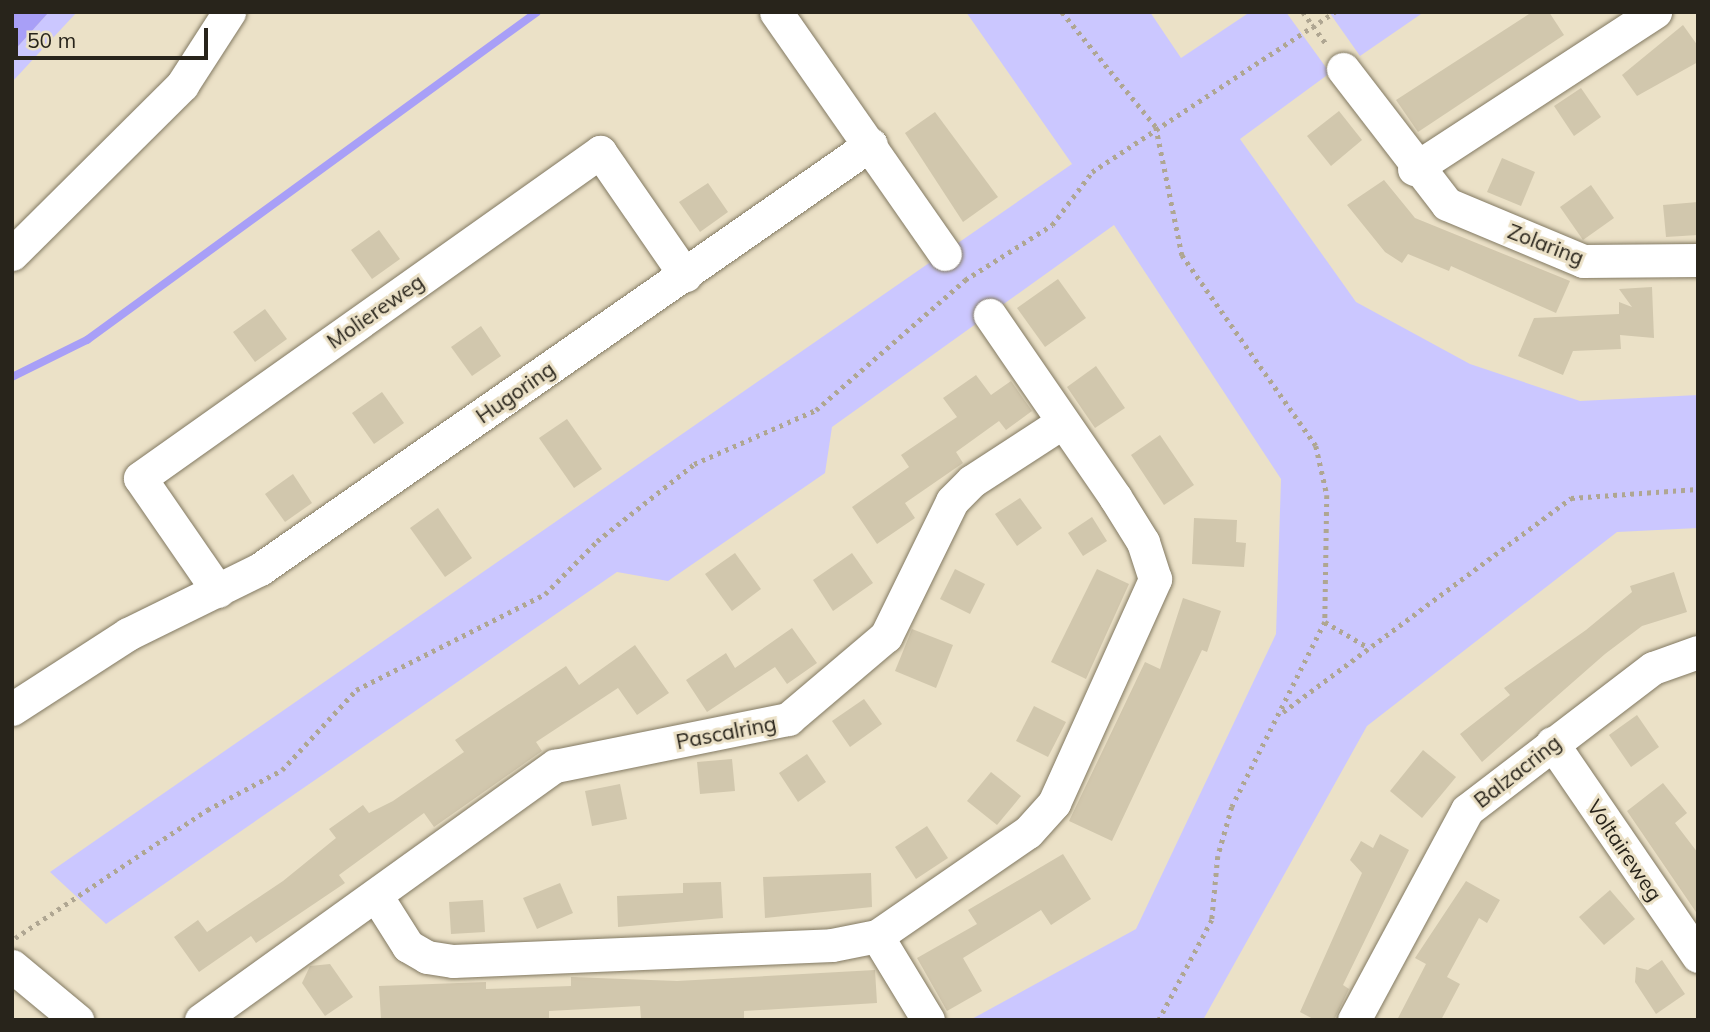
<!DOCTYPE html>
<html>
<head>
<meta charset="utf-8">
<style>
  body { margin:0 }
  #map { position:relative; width:1710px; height:1032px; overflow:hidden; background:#ebe1c7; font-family:Mulish,sans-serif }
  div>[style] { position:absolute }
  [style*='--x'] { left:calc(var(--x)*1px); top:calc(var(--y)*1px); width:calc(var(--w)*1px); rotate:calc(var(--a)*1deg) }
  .green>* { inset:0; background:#cbc7ff }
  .water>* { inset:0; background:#a89ff7 }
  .stream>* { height:8px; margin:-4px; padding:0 4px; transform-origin:4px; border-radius:4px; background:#a89ff7 }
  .building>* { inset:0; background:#d1c7ad }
  .path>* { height:4.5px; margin-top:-2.25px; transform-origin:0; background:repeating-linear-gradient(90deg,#afa692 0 3.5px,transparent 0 8.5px) }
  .roads { filter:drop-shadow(0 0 2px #827962) drop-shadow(0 0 2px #827962) }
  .minor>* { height:33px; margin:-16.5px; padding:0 16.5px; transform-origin:16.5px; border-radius:16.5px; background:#fff }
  span { translate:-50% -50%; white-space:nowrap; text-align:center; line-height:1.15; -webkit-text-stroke:6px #ebe1c7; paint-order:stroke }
  .street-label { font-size:21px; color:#28241b }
  .frame { position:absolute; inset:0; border:14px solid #28241b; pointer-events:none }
  .scale { position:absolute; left:14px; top:28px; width:194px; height:32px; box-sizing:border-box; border:4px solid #28241b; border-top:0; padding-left:9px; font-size:21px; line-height:24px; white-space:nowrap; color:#28241b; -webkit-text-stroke:5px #ebe1c7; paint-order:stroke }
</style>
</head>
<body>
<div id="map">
  <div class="green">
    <div style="clip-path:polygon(49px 12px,77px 12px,12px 82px,12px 53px)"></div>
    <div style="clip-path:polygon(966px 12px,1150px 12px,1181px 58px,1250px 12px,1286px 12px,1330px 73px,1240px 139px,1356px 302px,1470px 364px,1580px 401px,1698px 395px,1698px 528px,1617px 532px,1367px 726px,1203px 1020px,970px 1020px,1136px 929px,1276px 634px,1281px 479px,1114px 225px,832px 427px,825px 473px,668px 581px,617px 572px,106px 924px,50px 872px,1072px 164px)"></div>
    <div style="clip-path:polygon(1329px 12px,1424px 12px,1360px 56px)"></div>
  </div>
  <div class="water">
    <div style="clip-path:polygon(12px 12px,49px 12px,12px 53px)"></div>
  </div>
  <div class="stream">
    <div style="--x:12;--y:377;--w:84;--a:-26.3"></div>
    <div style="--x:87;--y:340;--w:557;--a:-36.09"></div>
  </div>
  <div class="building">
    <div style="clip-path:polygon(1532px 12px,1549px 12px,1564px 35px,1418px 132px,1396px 100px)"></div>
    <div style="clip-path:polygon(1683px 25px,1698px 46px,1698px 62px,1637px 96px,1622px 75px)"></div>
    <div style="clip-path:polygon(1581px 88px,1601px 117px,1574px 136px,1554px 106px)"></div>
    <div style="clip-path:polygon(1339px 111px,1362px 140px,1331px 166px,1307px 136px)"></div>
    <div style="clip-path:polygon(935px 112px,998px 197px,963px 222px,905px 133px)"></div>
    <div style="clip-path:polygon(1502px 158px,1535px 172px,1521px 206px,1487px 192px)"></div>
    <div style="clip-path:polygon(1384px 180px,1415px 218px,1570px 281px,1556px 313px,1451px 266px,1449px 271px,1408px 254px,1402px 263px,1385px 252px,1347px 205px)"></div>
    <div style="clip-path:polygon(708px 183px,728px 212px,700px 232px,679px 202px)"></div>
    <div style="clip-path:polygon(1591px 185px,1614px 218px,1583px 240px,1560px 207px)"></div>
    <div style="clip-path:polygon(1698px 202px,1698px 235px,1666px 237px,1663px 205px)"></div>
    <div style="clip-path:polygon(379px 230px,400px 259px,372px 279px,351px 250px)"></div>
    <div style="clip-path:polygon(1058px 279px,1086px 318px,1045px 347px,1017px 308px)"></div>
    <div style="clip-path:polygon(1652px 287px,1654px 338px,1620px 335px,1621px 349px,1573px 351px,1563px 375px,1518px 356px,1534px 318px,1619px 314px,1619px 302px,1632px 307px,1619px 289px)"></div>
    <div style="clip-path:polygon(265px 309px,287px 339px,255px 362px,233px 332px)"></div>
    <div style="clip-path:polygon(481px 326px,501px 356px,472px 376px,451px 347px)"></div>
    <div style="clip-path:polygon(1096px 366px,1125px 408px,1095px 428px,1067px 387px)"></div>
    <div style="clip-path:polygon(976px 375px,991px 395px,1011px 381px,1032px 411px,1006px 430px,999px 421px,956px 452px,963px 463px,905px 503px,915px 518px,877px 544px,852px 507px,909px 467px,901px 455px,957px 417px,943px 398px)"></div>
    <div style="clip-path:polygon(382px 392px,404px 423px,374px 444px,352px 413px)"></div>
    <div style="clip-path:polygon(567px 419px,602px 469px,574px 488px,539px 438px)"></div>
    <div style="clip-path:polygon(1160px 435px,1194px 485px,1164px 505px,1131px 455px)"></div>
    <div style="clip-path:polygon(293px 474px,312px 503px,285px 522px,265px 494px)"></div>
    <div style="clip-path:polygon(1020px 498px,1042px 528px,1017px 546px,995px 514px)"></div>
    <div style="clip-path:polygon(438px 508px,472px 558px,445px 577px,410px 528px)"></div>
    <div style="clip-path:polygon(1092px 517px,1107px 541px,1083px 556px,1068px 533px)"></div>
    <div style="clip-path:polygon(1194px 518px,1237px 520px,1236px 542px,1246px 543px,1244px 567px,1192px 564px)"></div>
    <div style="clip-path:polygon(735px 553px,761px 589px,732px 611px,705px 574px)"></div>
    <div style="clip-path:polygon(852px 553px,873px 583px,833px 611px,813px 580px)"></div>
    <div style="clip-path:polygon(955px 569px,985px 584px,970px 614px,940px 599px)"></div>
    <div style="clip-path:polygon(1097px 569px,1129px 584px,1086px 679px,1051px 662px)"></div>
    <div style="clip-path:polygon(1674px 572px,1687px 612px,1642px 626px,1605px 654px,1482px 762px,1460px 734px,1510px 695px,1504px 688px,1586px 630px,1632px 592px,1630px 586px)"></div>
    <div style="clip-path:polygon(1183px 598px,1221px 611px,1207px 652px,1202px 650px,1112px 841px,1069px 821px,1145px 662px,1160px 669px)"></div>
    <div style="clip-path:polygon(792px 628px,817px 663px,787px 684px,775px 667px,707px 712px,686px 680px,726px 653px,735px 668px)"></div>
    <div style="clip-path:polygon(912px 629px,953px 645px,936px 688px,895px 671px)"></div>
    <div style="clip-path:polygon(635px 645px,669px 693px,637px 715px,618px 688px,536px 742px,542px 751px,434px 827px,424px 813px,339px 875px,345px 883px,256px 943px,251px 936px,199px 972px,174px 937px,198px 920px,207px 932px,283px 881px,336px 838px,329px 829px,363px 805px,369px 813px,393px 801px,464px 752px,455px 740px,566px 666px,579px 685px)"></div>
    <div style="clip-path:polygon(864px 699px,882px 724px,850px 747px,832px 721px)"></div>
    <div style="clip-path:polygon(1034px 706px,1066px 722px,1048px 757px,1016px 741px)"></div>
    <div style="clip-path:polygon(1637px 715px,1659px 747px,1631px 767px,1609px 735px)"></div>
    <div style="clip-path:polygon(1423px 750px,1456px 777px,1422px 818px,1390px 791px)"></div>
    <div style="clip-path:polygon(807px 754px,826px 782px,798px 802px,779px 773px)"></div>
    <div style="clip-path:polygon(732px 759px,735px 791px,700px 794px,697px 762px)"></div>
    <div style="clip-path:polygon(991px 772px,1021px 796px,997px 825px,967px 801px)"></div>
    <div style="clip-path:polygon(1663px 783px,1687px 813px,1675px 823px,1698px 853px,1698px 915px,1627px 811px)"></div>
    <div style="clip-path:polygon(620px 784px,627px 819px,592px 826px,585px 791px)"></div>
    <div style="clip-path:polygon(927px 826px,948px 858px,916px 879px,895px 847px)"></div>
    <div style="clip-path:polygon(1380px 834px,1409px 850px,1343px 985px,1349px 989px,1334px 1020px,1315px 1020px,1300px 1012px,1362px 873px,1350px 860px,1361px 841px,1373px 848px)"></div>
    <div style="clip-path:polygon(1063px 854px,1091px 899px,1051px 925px,1041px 910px,963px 958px,982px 991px,947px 1011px,917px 958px,977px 924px,968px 910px)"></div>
    <div style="clip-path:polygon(871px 873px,872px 907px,765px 918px,763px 877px)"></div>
    <div style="clip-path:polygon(1466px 881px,1500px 900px,1487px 923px,1479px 918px,1447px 977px,1460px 984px,1441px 1020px,1397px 1020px,1426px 964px,1415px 958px)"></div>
    <div style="clip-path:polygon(721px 882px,723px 918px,618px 927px,617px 896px,683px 893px,683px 883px)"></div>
    <div style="clip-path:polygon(560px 883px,573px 913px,537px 929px,523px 898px)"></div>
    <div style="clip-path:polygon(1610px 890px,1635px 919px,1604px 945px,1579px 917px)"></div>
    <div style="clip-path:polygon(483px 900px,485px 932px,451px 934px,449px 902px)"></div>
    <div style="clip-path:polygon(1662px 960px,1685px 994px,1656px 1014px,1635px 982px,1636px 967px,1648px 970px)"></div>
    <div style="clip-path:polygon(330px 964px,353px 997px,325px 1016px,302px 983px,310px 966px)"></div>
    <div style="clip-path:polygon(875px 970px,877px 1003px,744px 1011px,744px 1020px,641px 1019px,640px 1006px,549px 1011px,549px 1020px,381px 1019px,379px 986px,486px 982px,486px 989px,571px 986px,571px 977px,677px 981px)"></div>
  </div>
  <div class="path">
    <div style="--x:1062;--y:12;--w:149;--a:50.7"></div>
    <div style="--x:1156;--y:127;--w:131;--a:78.5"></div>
    <div style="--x:1182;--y:255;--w:233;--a:54.9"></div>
    <div style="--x:1316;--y:446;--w:50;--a:77.3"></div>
    <div style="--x:1327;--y:495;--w:127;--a:90.9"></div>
    <div style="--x:1325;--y:622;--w:207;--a:116.7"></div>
    <div style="--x:1232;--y:807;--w:51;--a:105.9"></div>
    <div style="--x:1218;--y:856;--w:64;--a:95.4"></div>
    <div style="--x:1212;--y:920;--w:113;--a:117.9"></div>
    <div style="--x:1303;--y:12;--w:41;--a:54"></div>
    <div style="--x:1325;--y:622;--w:51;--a:30.6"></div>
    <div style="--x:1283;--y:712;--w:359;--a:-36.6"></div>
    <div style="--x:1571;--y:498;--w:127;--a:-4.1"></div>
    <div style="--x:15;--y:938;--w:231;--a:-33.7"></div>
    <div style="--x:207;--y:810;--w:85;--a:-28.1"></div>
    <div style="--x:282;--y:770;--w:109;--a:-47.2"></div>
    <div style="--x:356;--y:690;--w:212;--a:-26.9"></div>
    <div style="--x:545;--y:594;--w:74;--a:-45.5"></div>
    <div style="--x:597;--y:541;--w:124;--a:-38.4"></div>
    <div style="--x:694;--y:464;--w:133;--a:-23.9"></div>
    <div style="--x:816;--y:410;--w:198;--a:-41.1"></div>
    <div style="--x:965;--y:280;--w:103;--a:-32.3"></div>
    <div style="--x:1052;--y:225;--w:66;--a:-53"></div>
    <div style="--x:1092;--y:172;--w:291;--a:-33.4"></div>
  </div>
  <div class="roads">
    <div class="minor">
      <div style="--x:776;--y:12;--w:295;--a:55.1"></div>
      <div style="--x:1343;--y:69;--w:170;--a:52.4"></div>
      <div style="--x:1447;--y:204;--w:147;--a:22.7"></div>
      <div style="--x:1583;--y:261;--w:115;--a:-0.5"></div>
      <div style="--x:1414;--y:169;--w:288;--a:-33.1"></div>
      <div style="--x:12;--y:254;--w:240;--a:-44.8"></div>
      <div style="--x:182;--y:85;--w:87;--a:-57.2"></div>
      <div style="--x:218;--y:591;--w:137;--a:-124.6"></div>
      <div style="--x:140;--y:478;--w:564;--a:-35.33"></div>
      <div style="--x:600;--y:152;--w:150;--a:55.4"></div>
      <div style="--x:12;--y:709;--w:138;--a:-32.9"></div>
      <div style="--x:128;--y:634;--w:147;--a:-26.2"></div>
      <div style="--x:260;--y:569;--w:744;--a:-34.82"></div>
      <div style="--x:1552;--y:743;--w:258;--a:55.6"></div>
      <div style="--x:377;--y:897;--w:58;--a:57.7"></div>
      <div style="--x:408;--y:946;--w:22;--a:30"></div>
      <div style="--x:427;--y:957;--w:26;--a:9"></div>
      <div style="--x:453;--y:961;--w:379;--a:-2.4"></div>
      <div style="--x:832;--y:945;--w:46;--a:-11.3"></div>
      <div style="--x:877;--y:936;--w:183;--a:-34.6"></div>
      <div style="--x:1028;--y:832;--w:39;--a:-48"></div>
      <div style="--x:1054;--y:803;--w:246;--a:-65.7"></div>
      <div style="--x:1155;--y:579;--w:39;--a:-108"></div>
      <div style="--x:1143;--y:542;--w:53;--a:-121.9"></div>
      <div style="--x:1115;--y:497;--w:221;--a:-124.5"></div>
      <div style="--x:877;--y:936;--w:98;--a:58.7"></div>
      <div style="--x:12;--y:966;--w:85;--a:39.7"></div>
      <div style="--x:201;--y:1020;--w:436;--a:-35.7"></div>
      <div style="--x:555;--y:766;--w:238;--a:-11.4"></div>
      <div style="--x:788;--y:719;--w:128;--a:-40.3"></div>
      <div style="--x:886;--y:636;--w:150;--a:-63.9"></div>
      <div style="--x:952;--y:501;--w:28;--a:-45"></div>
      <div style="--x:972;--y:481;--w:108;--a:-33"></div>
      <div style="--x:1354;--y:1020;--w:238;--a:-61.7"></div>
      <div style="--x:1467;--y:810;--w:234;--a:-37.4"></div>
      <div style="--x:1653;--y:668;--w:48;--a:-19.6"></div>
    </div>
  </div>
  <div class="street-label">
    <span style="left:1546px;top:244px;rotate:21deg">Zolaring</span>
    <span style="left:375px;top:311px;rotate:-35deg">Moliereweg</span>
    <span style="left:515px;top:392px;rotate:-35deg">Hugoring</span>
    <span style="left:726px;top:732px;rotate:-11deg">Pascalring</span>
    <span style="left:1517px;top:771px;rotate:-38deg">Balzacring</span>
    <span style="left:1625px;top:850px;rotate:56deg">Voltaireweg</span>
  </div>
  <div class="frame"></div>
  <div class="scale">50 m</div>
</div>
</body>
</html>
